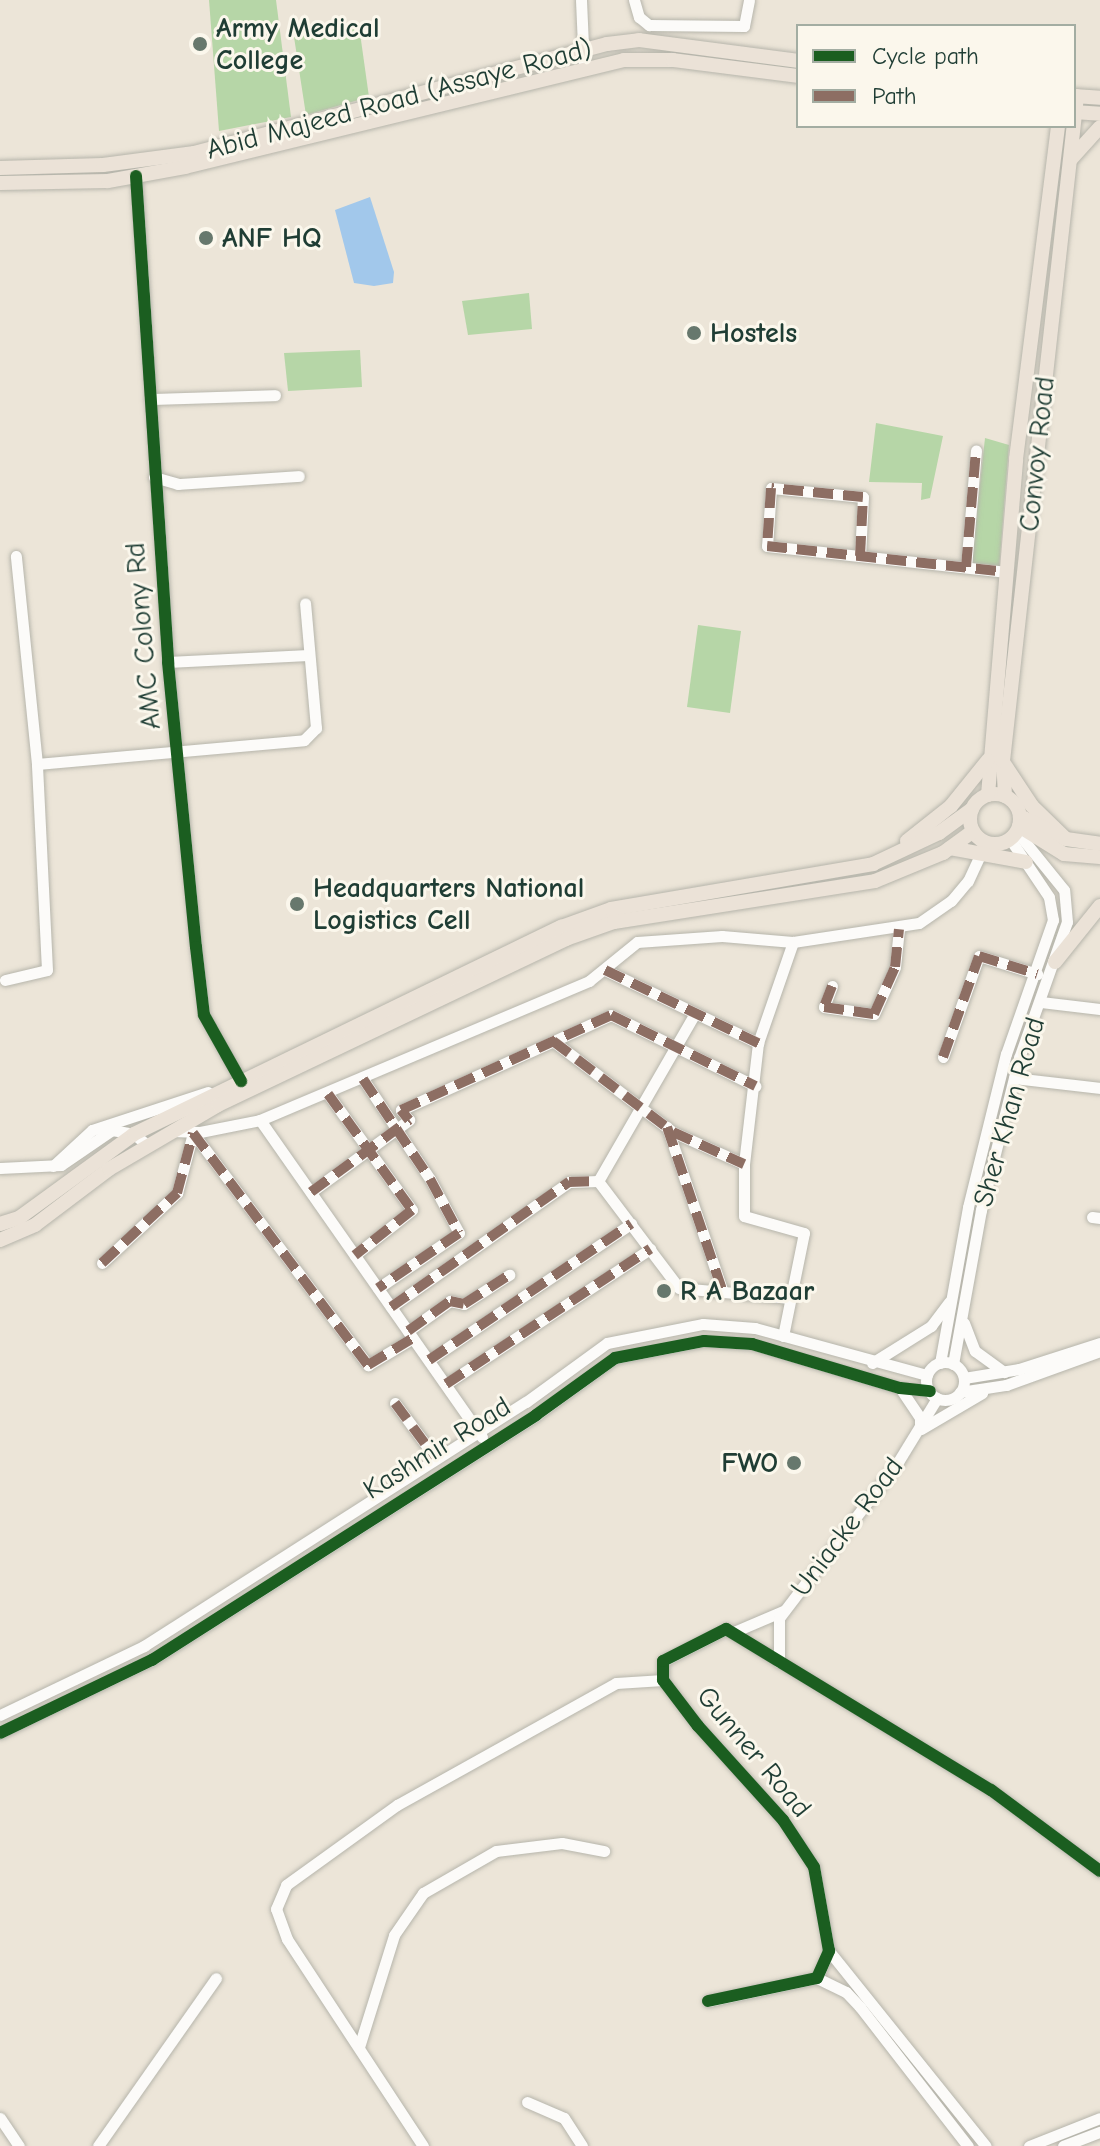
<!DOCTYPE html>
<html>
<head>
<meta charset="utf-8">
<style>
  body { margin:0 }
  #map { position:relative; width:1100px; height:2146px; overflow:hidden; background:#ece5d8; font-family:"Comic Neue",sans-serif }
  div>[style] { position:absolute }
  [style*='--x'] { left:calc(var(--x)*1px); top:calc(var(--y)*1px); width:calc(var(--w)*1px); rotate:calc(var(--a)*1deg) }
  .green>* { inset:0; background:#b6d6a7 }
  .water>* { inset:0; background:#a2c8eb }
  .roads { filter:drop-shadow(0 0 2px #b6b5ab) drop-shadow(0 0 2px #b6b5ab) }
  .minor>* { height:11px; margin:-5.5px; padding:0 5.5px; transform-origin:5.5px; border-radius:5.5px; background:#fcfbf9 }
  .minor>.ring { margin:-5.5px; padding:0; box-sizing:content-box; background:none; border:11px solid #fcfbf9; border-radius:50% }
  .major>* { height:14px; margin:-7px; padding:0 7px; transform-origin:7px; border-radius:7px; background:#ebe2d7 }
  .major>.ring { margin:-7px; padding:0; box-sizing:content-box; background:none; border:14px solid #ebe2d7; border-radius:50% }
  .quiet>* { height:10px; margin-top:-5px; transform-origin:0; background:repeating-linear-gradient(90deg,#8d6e63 0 20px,transparent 0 30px) }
  .cycleway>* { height:12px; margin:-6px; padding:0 6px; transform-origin:6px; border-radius:6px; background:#1b5e20 }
  .dots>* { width:22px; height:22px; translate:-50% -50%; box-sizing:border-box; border:4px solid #fbf7ec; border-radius:50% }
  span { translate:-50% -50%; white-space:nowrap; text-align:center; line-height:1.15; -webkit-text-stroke:6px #fbf7ec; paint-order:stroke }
  .poi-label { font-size:28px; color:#1f3d34; font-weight:700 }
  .left { translate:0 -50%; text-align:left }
  .right { translate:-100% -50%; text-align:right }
  .street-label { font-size:28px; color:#1f3d34 }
  .legend { position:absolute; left:796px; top:24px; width:280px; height:104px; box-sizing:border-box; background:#fbf7ec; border:2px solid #a3ada2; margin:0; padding:10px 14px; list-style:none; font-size:24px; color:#1f3d34 }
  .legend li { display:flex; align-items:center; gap:16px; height:40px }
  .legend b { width:40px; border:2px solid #a3ada2 }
</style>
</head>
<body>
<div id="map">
  <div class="green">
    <div style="clip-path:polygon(209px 0,276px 0,291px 117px,219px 131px)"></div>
    <div style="clip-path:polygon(359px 26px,369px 97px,306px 115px,294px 37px)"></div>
    <div style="clip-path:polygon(529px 293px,532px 329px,468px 335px,462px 301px)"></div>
    <div style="clip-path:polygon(360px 350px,362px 387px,288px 391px,284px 353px)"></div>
    <div style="clip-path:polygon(876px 423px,943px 436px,930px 498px,921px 500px,922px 483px,869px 482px)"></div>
    <div style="clip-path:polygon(985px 438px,1009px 445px,999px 569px,971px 568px)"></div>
    <div style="clip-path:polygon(698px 625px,741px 631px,730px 713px,687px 707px)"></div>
  </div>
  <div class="water">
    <div style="clip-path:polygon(370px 197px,394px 272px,393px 283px,374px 286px,354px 283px,335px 210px)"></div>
  </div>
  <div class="roads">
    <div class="minor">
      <div style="--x:581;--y:0;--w:68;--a:87.5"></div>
      <div style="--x:634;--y:0;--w:18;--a:74"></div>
      <div style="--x:639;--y:17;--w:13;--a:39"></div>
      <div style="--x:649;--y:25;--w:95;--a:0.6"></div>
      <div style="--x:744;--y:26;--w:26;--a:-79"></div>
      <div style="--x:136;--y:176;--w:487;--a:86.2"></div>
      <div style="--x:168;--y:662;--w:286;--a:84.4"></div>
      <div style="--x:196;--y:947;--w:68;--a:83.3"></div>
      <div style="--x:204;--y:1015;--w:76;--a:60.7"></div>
      <div style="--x:150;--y:399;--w:125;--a:-1.8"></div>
      <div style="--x:154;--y:477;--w:25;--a:16"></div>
      <div style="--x:178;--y:484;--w:121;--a:-3.8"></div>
      <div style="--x:860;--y:556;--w:59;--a:-87.1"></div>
      <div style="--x:863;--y:497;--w:92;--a:-174.4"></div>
      <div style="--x:771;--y:488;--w:58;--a:93.9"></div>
      <div style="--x:767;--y:546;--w:239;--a:6.2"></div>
      <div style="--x:966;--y:567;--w:117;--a:-85.1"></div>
      <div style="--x:168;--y:662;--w:140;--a:-2.9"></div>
      <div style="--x:37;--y:764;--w:268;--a:-5.1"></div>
      <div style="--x:304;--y:740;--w:17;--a:-45"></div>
      <div style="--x:316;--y:728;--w:125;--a:-95"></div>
      <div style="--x:605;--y:970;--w:170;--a:25.5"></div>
      <div style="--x:5;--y:980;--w:43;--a:-13.4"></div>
      <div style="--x:47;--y:970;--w:206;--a:-92.8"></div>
      <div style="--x:37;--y:764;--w:209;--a:-95.8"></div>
      <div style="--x:832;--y:986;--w:22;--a:111"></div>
      <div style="--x:824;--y:1007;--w:50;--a:8"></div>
      <div style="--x:874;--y:1014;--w:51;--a:-65.9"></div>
      <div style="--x:895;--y:967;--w:38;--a:-84"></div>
      <div style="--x:1041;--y:1002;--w:59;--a:6.8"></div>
      <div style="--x:694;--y:1015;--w:192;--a:120"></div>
      <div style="--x:598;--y:1181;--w:134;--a:52.9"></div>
      <div style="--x:679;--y:1288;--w:112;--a:5.1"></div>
      <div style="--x:553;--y:1041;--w:151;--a:37.2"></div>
      <div style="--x:673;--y:1132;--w:78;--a:24.3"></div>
      <div style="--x:943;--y:1057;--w:107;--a:-70.4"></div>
      <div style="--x:979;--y:956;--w:61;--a:17.2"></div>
      <div style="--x:1014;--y:1078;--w:87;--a:6.6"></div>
      <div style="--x:363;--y:1079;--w:120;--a:56.2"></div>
      <div style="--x:430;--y:1179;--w:61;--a:61.8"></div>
      <div style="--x:459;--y:1233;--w:98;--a:145.8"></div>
      <div style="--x:328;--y:1094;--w:143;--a:54.1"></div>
      <div style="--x:412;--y:1210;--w:73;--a:141.7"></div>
      <div style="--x:260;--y:1120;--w:357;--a:-22.9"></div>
      <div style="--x:589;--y:981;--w:62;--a:-39.1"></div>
      <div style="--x:637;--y:942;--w:85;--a:-4"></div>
      <div style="--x:722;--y:936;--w:71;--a:4.8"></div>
      <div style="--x:793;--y:942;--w:127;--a:-8.6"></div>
      <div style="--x:919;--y:923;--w:39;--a:-35"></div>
      <div style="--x:951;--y:901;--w:26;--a:-50"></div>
      <div style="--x:968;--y:881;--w:43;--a:-65.2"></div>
      <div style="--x:667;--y:1127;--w:174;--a:71.3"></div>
      <div style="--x:173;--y:1131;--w:27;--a:2"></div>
      <div style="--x:200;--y:1132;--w:61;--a:-11.3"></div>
      <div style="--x:260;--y:1120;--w:387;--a:55"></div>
      <div style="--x:193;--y:1133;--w:291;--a:53"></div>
      <div style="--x:368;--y:1365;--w:52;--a:-31"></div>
      <div style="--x:53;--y:1166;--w:53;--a:-42.7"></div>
      <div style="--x:92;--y:1130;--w:122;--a:-18.1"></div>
      <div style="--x:0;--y:1168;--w:61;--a:-2.8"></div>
      <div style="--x:61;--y:1165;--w:62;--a:-34.5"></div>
      <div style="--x:112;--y:1130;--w:22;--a:10"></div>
      <div style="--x:134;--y:1134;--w:17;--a:40"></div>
      <div style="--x:311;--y:1192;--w:122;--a:-36.3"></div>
      <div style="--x:409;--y:1120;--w:13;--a:-129"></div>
      <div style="--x:401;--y:1110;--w:230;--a:-24.3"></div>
      <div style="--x:611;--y:1015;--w:161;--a:26.2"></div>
      <div style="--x:1092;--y:1217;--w:8;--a:7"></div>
      <div style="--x:102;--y:1263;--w:103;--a:-43"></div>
      <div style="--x:177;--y:1193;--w:62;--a:-75.1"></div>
      <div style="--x:391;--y:1307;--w:218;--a:-35.1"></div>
      <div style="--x:569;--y:1182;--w:29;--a:-2"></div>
      <div style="--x:964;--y:1323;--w:30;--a:69"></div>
      <div style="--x:975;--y:1351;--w:36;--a:36"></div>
      <div style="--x:408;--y:1331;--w:52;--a:-35.5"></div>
      <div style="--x:450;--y:1301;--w:14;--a:12"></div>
      <div style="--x:464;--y:1304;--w:54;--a:-32.8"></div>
      <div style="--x:783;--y:1336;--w:105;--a:-78.5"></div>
      <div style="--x:804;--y:1233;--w:62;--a:-164.2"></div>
      <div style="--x:744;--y:1216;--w:52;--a:-90"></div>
      <div style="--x:744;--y:1164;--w:122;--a:-83.4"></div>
      <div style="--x:758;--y:1043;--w:107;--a:-70.9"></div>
      <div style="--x:429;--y:1360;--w:244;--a:-34"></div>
      <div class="ring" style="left:926px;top:1362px;width:27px;height:27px"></div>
      <div style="--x:872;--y:1363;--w:70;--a:-32.1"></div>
      <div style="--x:931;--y:1326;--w:30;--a:-53"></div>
      <div style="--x:940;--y:1363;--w:158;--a:-79.8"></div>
      <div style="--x:968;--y:1207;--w:158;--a:-76.1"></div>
      <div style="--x:1006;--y:1054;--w:142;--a:-70.7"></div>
      <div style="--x:1053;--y:920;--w:23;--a:-100"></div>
      <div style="--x:1049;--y:897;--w:70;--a:-123.9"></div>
      <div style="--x:953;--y:1364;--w:157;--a:-79.7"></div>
      <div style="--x:981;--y:1210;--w:157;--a:-76"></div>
      <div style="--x:1019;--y:1058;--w:144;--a:-70.6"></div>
      <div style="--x:1067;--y:922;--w:32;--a:-95"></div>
      <div style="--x:1064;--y:890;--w:75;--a:-129"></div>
      <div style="--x:964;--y:1378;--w:56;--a:-9.3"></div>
      <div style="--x:1019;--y:1369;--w:85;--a:-17.8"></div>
      <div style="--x:446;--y:1384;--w:245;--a:-33.5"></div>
      <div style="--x:900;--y:1388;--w:36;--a:56"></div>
      <div style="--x:920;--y:1418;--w:11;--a:90"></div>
      <div style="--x:960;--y:1392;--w:47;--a:-8.7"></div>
      <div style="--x:1006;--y:1385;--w:100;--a:-19.9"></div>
      <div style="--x:395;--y:1403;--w:67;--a:53.5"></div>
      <div style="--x:921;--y:1429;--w:71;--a:-30.5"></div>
      <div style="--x:736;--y:1631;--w:51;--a:-23.1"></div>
      <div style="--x:779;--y:1662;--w:44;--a:-90"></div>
      <div style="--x:779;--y:1618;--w:196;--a:-52.7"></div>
      <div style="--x:898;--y:1462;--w:75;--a:-58.6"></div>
      <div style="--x:0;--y:1715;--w:160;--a:-25.6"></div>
      <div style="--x:144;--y:1646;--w:453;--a:-32.6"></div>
      <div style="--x:526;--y:1402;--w:100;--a:-36.1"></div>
      <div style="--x:607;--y:1343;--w:98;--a:-11.2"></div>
      <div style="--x:703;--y:1324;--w:52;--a:4.4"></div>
      <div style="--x:755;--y:1328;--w:178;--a:15.3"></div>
      <div style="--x:0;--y:1733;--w:169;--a:-25.7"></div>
      <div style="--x:152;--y:1660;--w:456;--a:-32.5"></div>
      <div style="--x:536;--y:1415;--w:97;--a:-35.8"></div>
      <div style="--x:615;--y:1358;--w:91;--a:-10.8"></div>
      <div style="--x:704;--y:1341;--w:48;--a:3.6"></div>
      <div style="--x:752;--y:1344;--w:154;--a:16.6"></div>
      <div style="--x:900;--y:1388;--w:30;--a:6"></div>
      <div style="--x:829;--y:1951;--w:250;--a:51.2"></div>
      <div style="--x:817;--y:1978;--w:32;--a:26"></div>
      <div style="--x:846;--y:1992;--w:21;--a:47"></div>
      <div style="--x:860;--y:2007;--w:176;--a:52.2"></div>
      <div style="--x:708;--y:2001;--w:111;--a:-11.9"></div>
      <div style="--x:817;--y:1978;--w:30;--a:-66"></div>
      <div style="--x:829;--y:1951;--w:85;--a:-100.1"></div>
      <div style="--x:814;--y:1867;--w:56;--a:-123.4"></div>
      <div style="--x:783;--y:1820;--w:127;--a:-132.1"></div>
      <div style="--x:698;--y:1726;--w:58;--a:-127.3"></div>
      <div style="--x:663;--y:1680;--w:19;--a:-90"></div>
      <div style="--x:663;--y:1661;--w:71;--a:-26.9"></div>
      <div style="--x:726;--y:1629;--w:310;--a:31.3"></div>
      <div style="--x:991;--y:1790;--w:136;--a:36.6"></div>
      <div style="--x:359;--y:2047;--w:117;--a:-72.6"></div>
      <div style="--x:394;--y:1935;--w:51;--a:-55.4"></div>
      <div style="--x:423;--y:1893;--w:84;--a:-29.9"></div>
      <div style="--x:496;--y:1851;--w:66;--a:-6.9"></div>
      <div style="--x:562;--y:1843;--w:43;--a:10.8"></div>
      <div style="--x:527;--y:2102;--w:40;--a:23.4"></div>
      <div style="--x:564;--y:2118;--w:33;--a:57"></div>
      <div style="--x:0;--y:2118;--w:34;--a:56"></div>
      <div style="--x:98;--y:2146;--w:205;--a:-54.9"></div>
      <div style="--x:423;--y:2146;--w:248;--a:-123.3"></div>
      <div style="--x:287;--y:1939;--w:32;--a:-110"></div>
      <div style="--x:276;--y:1909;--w:26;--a:-67"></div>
      <div style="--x:286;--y:1885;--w:137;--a:-35.8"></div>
      <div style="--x:397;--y:1805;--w:251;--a:-29.1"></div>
      <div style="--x:616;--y:1683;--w:47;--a:-3.7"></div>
      <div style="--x:1029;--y:2146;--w:76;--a:-21.5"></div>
      <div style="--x:1063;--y:2146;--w:40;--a:-21"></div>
    </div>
    <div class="major">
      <div style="--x:1074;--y:96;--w:26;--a:4"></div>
      <div style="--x:1074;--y:112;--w:26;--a:4"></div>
      <div style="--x:1071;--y:159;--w:43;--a:-47.8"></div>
      <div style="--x:0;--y:168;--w:103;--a:-1.7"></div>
      <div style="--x:103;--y:165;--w:92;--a:-7.5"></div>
      <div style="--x:194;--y:153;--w:427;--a:-14.8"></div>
      <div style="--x:607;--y:44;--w:32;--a:-7"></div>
      <div style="--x:639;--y:40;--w:160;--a:7.5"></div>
      <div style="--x:0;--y:183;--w:108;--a:-1.1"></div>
      <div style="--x:108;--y:181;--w:78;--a:-10.3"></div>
      <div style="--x:185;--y:167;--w:452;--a:-13.7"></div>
      <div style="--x:624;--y:60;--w:49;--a:0"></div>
      <div style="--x:673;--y:60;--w:126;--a:7.3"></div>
      <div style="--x:1005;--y:765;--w:49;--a:56.6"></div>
      <div style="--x:1032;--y:806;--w:47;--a:44.1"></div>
      <div class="ring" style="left:970px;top:794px;width:36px;height:36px"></div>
      <div style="--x:988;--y:795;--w:337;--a:-85.2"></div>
      <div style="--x:1016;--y:459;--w:336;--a:-82.8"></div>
      <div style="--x:1005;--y:796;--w:35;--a:-93"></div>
      <div style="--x:1003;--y:761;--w:669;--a:-83.65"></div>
      <div style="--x:1020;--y:816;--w:51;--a:26.6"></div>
      <div style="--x:1066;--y:839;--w:34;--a:8"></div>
      <div style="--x:1019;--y:826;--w:53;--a:31.9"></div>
      <div style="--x:1064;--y:854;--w:36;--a:5"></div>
      <div style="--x:907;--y:841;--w:56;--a:-38.5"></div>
      <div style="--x:951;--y:806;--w:59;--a:-51.2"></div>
      <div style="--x:950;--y:848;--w:77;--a:10.4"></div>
      <div style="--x:1055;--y:962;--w:72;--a:-51.2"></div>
      <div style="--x:0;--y:1224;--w:20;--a:-18"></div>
      <div style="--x:19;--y:1218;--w:142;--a:-36.1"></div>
      <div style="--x:134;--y:1134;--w:475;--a:-25.9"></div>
      <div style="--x:561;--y:927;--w:53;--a:-19.8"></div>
      <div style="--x:611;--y:909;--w:266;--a:-9.7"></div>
      <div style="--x:873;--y:864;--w:73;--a:-25.2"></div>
      <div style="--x:939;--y:833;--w:41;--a:-36"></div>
      <div style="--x:0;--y:1240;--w:38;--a:-23"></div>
      <div style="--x:35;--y:1225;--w:93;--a:-37.1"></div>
      <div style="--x:109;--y:1169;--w:126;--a:-30.4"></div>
      <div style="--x:218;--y:1105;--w:386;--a:-25.5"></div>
      <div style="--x:566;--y:939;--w:51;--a:-19.5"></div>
      <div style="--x:614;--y:922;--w:264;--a:-8.9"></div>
      <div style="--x:875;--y:881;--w:74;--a:-22.4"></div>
      <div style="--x:943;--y:853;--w:37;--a:-36"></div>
    </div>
  </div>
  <div class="quiet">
    <div style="--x:860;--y:556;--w:59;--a:-87.1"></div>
    <div style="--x:863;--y:497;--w:92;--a:-174.4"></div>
    <div style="--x:771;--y:488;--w:58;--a:93.9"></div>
    <div style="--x:767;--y:546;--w:239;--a:6.2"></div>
    <div style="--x:966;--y:567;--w:117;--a:-85.1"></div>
    <div style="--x:605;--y:970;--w:170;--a:25.5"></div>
    <div style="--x:832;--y:986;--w:22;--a:111"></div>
    <div style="--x:824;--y:1007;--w:50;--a:8"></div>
    <div style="--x:874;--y:1014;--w:51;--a:-65.9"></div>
    <div style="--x:895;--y:967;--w:38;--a:-84"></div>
    <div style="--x:553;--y:1041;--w:151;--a:37.2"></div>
    <div style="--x:673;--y:1132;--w:78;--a:24.3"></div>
    <div style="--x:943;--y:1057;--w:107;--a:-70.4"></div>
    <div style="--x:979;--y:956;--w:61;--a:17.2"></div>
    <div style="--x:363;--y:1079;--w:120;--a:56.2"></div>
    <div style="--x:430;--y:1179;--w:61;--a:61.8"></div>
    <div style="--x:459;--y:1233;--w:98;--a:145.8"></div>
    <div style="--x:328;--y:1094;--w:143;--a:54.1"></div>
    <div style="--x:412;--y:1210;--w:73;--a:141.7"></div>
    <div style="--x:667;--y:1127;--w:174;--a:71.3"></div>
    <div style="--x:193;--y:1133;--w:291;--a:53"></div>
    <div style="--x:368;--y:1365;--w:52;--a:-31"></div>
    <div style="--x:311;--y:1192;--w:122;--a:-36.3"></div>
    <div style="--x:409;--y:1120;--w:13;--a:-129"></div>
    <div style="--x:401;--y:1110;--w:230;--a:-24.3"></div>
    <div style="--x:611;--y:1015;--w:161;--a:26.2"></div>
    <div style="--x:102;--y:1263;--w:103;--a:-43"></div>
    <div style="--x:177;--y:1193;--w:62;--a:-75.1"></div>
    <div style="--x:391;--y:1307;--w:218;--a:-35.1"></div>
    <div style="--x:569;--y:1182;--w:29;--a:-2"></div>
    <div style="--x:408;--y:1331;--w:52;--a:-35.5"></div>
    <div style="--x:450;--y:1301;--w:14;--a:12"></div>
    <div style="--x:464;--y:1304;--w:54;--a:-32.8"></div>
    <div style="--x:429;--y:1360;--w:244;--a:-34"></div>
    <div style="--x:446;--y:1384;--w:245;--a:-33.5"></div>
    <div style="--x:395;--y:1403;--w:67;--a:53.5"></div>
  </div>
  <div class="cycleway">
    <div style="--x:136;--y:176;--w:487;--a:86.2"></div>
    <div style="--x:168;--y:662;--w:286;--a:84.4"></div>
    <div style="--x:196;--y:947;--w:68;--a:83.3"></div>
    <div style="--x:204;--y:1015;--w:76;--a:60.7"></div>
    <div style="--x:0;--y:1733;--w:169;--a:-25.7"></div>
    <div style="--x:152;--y:1660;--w:456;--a:-32.5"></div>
    <div style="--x:536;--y:1415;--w:97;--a:-35.8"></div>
    <div style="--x:615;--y:1358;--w:91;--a:-10.8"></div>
    <div style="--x:704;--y:1341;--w:48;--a:3.6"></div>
    <div style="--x:752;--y:1344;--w:154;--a:16.6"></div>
    <div style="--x:900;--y:1388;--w:30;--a:6"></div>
    <div style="--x:708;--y:2001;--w:111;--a:-11.9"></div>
    <div style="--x:817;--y:1978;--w:30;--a:-66"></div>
    <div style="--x:829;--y:1951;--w:85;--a:-100.1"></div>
    <div style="--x:814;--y:1867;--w:56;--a:-123.4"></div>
    <div style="--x:783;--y:1820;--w:127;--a:-132.1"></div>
    <div style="--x:698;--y:1726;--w:58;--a:-127.3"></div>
    <div style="--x:663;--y:1680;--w:19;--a:-90"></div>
    <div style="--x:663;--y:1661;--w:71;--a:-26.9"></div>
    <div style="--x:726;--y:1629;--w:310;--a:31.3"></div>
    <div style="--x:991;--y:1790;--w:136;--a:36.6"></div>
  </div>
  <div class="dots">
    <div style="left:200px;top:44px;background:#67786d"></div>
    <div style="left:206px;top:238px;background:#67786d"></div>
    <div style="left:694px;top:333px;background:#67786d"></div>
    <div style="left:297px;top:904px;background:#67786d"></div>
    <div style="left:664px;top:1291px;background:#67786d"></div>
    <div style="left:794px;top:1463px;background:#67786d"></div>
  </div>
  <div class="poi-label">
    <span class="left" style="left:216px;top:44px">Army Medical<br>College</span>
    <span class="left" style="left:222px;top:238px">ANF HQ</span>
    <span class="left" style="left:710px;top:333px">Hostels</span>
    <span class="left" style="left:313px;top:904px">Headquarters National<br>Logistics Cell</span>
    <span class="left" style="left:680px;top:1291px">R A Bazaar</span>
    <span class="right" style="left:778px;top:1463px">FWO</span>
  </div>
  <div class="street-label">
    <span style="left:399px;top:99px;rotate:-15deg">Abid Majeed Road (Assaye Road)</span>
    <span style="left:1037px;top:454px;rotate:-84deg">Convoy Road</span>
    <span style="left:143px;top:636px;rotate:-95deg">AMC Colony Rd</span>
    <span style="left:1009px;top:1112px;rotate:-74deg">Sher Khan Road</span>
    <span style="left:437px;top:1448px;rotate:-32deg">Kashmir Road</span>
    <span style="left:847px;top:1527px;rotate:-53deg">Uniacke Road</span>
    <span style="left:754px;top:1752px;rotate:50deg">Gunner Road</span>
  </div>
  <ul class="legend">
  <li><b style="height:10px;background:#1b5e20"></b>Cycle path</li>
  <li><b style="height:10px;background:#8d6e63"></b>Path</li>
  </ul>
</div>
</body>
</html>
